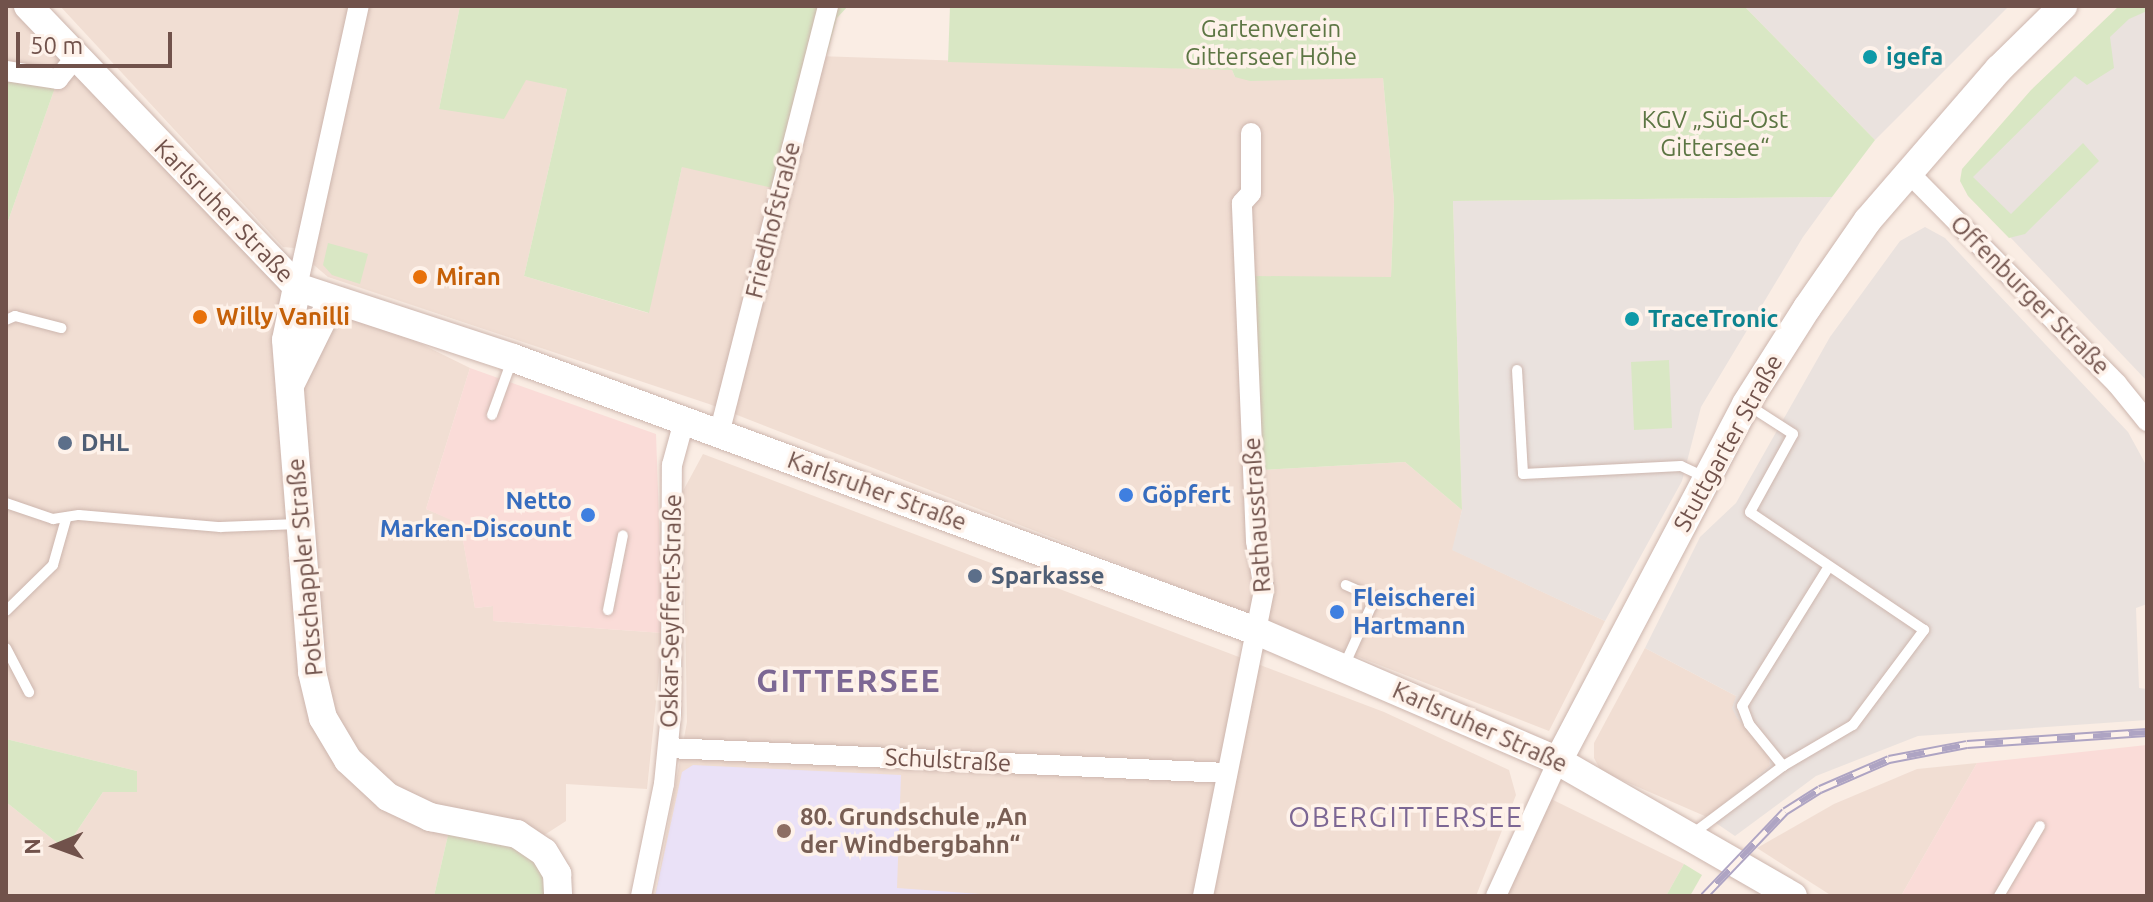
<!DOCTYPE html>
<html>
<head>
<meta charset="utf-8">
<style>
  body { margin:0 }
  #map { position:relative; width:2153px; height:902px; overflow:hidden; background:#faede4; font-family:Ubuntu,sans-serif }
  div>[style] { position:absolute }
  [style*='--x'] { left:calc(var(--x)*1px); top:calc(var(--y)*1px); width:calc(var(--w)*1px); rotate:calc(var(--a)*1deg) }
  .residential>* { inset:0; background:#f1ded3 }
  .commercial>* { inset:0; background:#fadcd8 }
  .industrial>* { inset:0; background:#eae2de }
  .education>* { inset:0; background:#eae1f7 }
  .green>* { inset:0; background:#d9e7c4 }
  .roads { filter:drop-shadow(0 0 2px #cdb6ae) drop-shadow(0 0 2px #cdb6ae) }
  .lane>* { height:10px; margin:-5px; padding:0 5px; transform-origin:5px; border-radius:5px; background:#fff }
  .street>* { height:20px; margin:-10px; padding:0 10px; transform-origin:10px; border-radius:10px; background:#fff }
  .secondary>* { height:28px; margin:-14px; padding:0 14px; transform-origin:14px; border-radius:14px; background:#fff }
  .rail>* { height:9px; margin-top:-4.5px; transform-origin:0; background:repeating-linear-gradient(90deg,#fef2ea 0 18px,#aea4c3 0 36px); box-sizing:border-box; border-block:2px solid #aea4c3 }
  .dots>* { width:22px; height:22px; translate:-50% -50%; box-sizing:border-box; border:4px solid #fef2ea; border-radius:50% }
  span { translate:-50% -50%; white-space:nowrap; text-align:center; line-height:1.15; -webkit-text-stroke:7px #fef2ea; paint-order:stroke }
  .park-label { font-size:24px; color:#5d7644 }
  .culture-label { font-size:24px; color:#0d838f; font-weight:700 }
  .left { translate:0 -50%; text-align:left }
  .street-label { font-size:24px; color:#71524b }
  .food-label { font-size:24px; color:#c56008; font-weight:700 }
  .service-label { font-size:24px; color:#4e5e75; font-weight:700 }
  .shop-label { font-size:24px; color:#366cbe; font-weight:700 }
  .right { translate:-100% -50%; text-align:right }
  .education-label { font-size:24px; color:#785e54; font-weight:700 }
  .quarter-label { font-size:28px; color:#7c6794; letter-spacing:2px }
  .district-label { font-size:32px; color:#7c6794; font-weight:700; letter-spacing:2px }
  .frame { position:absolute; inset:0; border:8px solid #71524b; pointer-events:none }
  .north { position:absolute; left:16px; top:806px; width:80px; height:80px; -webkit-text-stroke:6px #fef2ea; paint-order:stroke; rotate:269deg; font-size:22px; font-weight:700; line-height:32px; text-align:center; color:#71524b }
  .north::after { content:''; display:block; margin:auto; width:28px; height:36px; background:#71524b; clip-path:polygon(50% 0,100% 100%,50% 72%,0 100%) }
  .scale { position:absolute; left:16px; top:32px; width:156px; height:36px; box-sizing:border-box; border:4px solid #71524b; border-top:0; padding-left:10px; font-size:24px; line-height:28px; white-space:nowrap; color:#71524b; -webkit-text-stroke:6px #fef2ea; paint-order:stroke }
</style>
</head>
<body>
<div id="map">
  <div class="residential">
    <div style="clip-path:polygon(6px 6px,28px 6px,297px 287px,291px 382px,332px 300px,470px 368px,426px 509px,460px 523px,475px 608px,493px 606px,493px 621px,663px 633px,647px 789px,566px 784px,566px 821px,532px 843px,451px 822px,434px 896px,6px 896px,6px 802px,65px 849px,103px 792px,137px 791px,137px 771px,6px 739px,6px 227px,58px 79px,6px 71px)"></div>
    <div style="clip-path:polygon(60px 6px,460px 6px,439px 109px,526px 79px,567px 89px,524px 276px,648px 313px,682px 167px,817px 56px,1232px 70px,1235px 77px,1383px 78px,1394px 201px,1391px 278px,1262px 470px,1405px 462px,1462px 510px,1453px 550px,1605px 621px,1549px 731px,709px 404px,328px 277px,294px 248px,283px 247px)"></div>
    <div style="clip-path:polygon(703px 454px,1384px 712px,1509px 770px,1516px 795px,1476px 896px,655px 896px,687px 722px,683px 491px)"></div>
    <div style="clip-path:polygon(1645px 648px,1736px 696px,1769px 754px,1770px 766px,1707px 817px,1601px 771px,1594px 758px,1594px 743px)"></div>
    <div style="clip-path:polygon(1977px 763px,1901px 896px,1832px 896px,1757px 848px,1834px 804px,1917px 769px)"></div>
    <div style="clip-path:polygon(1547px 797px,1684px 864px,1666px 896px,1506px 896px)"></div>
  </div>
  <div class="commercial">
    <div style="clip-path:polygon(470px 368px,656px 434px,663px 633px,493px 621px,493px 606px,475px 608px,460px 524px,426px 509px)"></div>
    <div style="clip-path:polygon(2147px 745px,2147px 896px,1901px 896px,1977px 763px)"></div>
  </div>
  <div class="industrial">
    <div style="clip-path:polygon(1744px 6px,2009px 6px,1875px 140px)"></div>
    <div style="clip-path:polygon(2142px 6px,2147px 6px,2147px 381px,1971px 196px,1972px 174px,2051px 90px)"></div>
    <div style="clip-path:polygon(1832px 197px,1803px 237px,1701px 407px,1682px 481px,1605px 621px,1452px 550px,1462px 510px,1453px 201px)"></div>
    <div style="clip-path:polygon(1925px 227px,1945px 238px,2128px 432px,2145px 463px,2147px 604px,2136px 608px,2139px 688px,2147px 689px,2147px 720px,1918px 736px,1816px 776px,1735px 836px,1707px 817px,1770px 766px,1769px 754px,1737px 718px,1732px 708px,1736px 696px,1645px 648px,1700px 537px,1736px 503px,1830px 337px,1900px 241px)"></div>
  </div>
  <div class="education">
    <div style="clip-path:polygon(693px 765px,901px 775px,897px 888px,1008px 896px,655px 896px,682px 772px)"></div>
  </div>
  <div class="green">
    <div style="clip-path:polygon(460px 6px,848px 6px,837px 18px,827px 54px,817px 56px,781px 190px,682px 167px,649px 313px,524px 276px,567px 89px,526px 80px,504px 119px,439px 109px)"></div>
    <div style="clip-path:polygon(950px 6px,1744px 6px,1875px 140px,1832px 197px,1453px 201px,1462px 510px,1405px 462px,1261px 470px,1254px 276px,1391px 277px,1394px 201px,1383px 78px,1250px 81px,1235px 77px,1232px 70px,948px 62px)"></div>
    <div style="clip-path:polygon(2119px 6px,2147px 6px,2147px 11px,2129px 19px,2110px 37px,2114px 68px,2087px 85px,2075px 76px,1973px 177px,2011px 214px,2083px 143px,2099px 161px,2025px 234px,2009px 238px,1968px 196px,1960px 181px,1962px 169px,2031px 90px)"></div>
    <div style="clip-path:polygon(6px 71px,58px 79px,6px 227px)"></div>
    <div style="clip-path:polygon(328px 243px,368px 254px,360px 284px,332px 275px,323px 265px)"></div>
    <div style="clip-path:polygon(1669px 360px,1672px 428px,1634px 430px,1631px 362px)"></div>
    <div style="clip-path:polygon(6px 739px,137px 771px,137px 792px,103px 792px,65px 849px,6px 802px)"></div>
    <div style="clip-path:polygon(451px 822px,517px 834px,558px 896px,434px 896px)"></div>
    <div style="clip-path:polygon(1684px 864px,1702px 875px,1690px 896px,1666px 896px)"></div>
  </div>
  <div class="roads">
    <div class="lane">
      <div style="--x:6;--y:320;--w:10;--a:-24"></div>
      <div style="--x:15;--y:316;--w:48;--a:14.6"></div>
      <div style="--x:1517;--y:370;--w:104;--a:86.7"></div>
      <div style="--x:1523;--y:474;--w:158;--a:-2.9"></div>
      <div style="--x:1681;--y:466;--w:26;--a:25"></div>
      <div style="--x:492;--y:415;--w:59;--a:-70"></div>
      <div style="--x:6;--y:503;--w:50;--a:18.8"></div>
      <div style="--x:53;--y:519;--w:26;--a:-9"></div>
      <div style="--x:79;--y:515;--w:142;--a:4.9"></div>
      <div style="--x:220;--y:527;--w:78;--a:-2.2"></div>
      <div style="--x:608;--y:610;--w:76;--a:-78.7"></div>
      <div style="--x:6;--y:611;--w:66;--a:-44.4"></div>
      <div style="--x:53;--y:565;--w:48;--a:-74.2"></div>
      <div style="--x:6;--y:648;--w:50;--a:62.4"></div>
      <div style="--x:1344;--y:666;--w:75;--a:-65.5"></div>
      <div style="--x:1375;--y:598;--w:32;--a:-156"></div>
      <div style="--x:1783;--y:766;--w:54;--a:-129"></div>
      <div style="--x:1749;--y:724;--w:19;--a:-111"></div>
      <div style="--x:1742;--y:706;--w:163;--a:-58.1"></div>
      <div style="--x:1691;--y:835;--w:115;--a:-36.9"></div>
      <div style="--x:1783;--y:766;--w:81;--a:-30.4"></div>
      <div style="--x:1853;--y:725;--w:119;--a:-53.2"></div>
      <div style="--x:1924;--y:630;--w:210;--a:-145.9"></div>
      <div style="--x:1750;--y:512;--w:89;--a:-61.1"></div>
      <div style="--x:1793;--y:434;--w:54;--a:-147.2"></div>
      <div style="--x:1999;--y:896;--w:81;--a:-59.6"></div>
    </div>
    <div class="street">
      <div style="--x:6;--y:71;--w:53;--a:8.7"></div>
      <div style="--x:58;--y:79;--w:28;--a:-51"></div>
      <div style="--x:1909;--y:173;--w:296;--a:45.4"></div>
      <div style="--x:2117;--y:384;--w:48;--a:51"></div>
      <div style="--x:297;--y:287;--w:288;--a:-77.6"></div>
      <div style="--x:719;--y:434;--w:442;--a:-75.7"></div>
      <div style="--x:668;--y:748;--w:560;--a:2.56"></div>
      <div style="--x:641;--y:896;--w:114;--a:-78.4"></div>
      <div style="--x:664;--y:784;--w:70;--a:-84.3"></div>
      <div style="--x:671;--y:714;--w:249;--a:-89.8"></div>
      <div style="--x:672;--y:465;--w:46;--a:-74.7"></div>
      <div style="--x:1203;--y:896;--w:312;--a:-78.7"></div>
      <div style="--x:1264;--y:590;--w:50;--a:-99.3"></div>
      <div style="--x:1256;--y:541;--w:338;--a:-92.4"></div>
      <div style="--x:1242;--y:203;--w:13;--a:-48"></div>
      <div style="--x:1251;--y:193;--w:60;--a:-90"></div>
      <div style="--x:1496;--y:896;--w:149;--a:-65.3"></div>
    </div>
    <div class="secondary">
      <div style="--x:28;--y:6;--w:389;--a:46.2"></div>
      <div style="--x:297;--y:287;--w:227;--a:18.2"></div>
      <div style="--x:513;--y:358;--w:795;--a:20.17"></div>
      <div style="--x:1259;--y:632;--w:326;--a:23.3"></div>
      <div style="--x:1558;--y:761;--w:271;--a:29.9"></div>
      <div style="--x:297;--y:287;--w:54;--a:101.7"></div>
      <div style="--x:286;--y:340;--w:333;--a:85.5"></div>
      <div style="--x:312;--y:672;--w:47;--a:76.6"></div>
      <div style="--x:323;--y:718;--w:49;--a:59.2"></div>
      <div style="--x:348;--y:760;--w:54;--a:42.8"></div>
      <div style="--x:388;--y:797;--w:47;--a:25.5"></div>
      <div style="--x:430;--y:817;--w:89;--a:11.1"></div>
      <div style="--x:517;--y:834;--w:32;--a:34"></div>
      <div style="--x:544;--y:852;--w:26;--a:59"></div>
      <div style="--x:557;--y:874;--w:22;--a:87"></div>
      <div style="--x:291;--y:383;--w:93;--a:-63.7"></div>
      <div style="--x:1558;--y:761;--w:403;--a:-62.2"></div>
      <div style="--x:1746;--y:404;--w:114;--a:-57.6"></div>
      <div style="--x:1807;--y:308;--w:107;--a:-55.3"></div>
      <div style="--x:1868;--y:220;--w:200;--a:-49.1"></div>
      <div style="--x:1999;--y:69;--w:90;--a:-44.5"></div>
    </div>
  </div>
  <div class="rail">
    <div style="--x:1704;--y:896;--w:117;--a:-46.4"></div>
    <div style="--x:1785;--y:811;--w:41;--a:-32.2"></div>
    <div style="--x:1820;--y:789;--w:75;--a:-23.5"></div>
    <div style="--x:1889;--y:759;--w:79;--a:-10.9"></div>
    <div style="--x:1967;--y:744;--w:180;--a:-3.8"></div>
  </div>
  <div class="dots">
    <div style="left:1870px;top:57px;background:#0f9aa8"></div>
    <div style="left:420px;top:277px;background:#e8710a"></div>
    <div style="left:200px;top:317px;background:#e8710a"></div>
    <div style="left:1632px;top:319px;background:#0f9aa8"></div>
    <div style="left:65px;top:443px;background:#5c6f8a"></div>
    <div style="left:1126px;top:495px;background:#3f7fe0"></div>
    <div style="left:588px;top:515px;background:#3f7fe0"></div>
    <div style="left:975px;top:576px;background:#5c6f8a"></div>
    <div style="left:1337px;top:612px;background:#3f7fe0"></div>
    <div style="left:784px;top:831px;background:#8d6e63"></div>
  </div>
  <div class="park-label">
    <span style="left:1271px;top:43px">Gartenverein<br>Gitterseer Höhe</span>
    <span style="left:1715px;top:134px">KGV „Süd-Ost<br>Gittersee“</span>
  </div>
  <div class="culture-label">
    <span class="left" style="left:1886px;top:57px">igefa</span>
    <span class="left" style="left:1648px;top:319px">TraceTronic</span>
  </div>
  <div class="street-label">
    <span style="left:224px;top:211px;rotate:46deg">Karlsruher Straße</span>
    <span style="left:773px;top:220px;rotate:-76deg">Friedhofstraße</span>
    <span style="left:2030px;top:295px;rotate:45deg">Offenburger Straße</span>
    <span style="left:1728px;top:443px;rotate:-61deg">Stuttgarter Straße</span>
    <span style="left:877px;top:491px;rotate:20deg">Karlsruher Straße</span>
    <span style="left:1257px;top:515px;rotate:-94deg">Rathausstraße</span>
    <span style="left:305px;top:567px;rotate:-95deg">Potschappler Straße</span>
    <span style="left:671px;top:611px;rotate:-89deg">Oskar-Seyffert-Straße</span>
    <span style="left:1480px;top:727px;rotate:24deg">Karlsruher Straße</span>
    <span style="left:948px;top:760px;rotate:3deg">Schulstraße</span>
  </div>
  <div class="food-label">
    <span class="left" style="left:436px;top:277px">Miran</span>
    <span class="left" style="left:216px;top:317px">Willy Vanilli</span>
  </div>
  <div class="service-label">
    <span class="left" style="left:81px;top:443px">DHL</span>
    <span class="left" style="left:991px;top:576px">Sparkasse</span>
  </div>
  <div class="shop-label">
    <span class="left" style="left:1142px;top:495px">Göpfert</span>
    <span class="right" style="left:572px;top:515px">Netto<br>Marken-Discount</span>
    <span class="left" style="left:1353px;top:612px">Fleischerei<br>Hartmann</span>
  </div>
  <div class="education-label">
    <span class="left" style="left:800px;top:831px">80. Grundschule „An<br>der Windbergbahn“</span>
  </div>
  <div class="quarter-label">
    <span style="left:1406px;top:817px">OBERGITTERSEE</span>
  </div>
  <div class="district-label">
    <span style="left:849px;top:680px">GITTERSEE</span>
  </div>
  <div class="frame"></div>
  <div class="north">N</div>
  <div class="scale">50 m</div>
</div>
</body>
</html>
